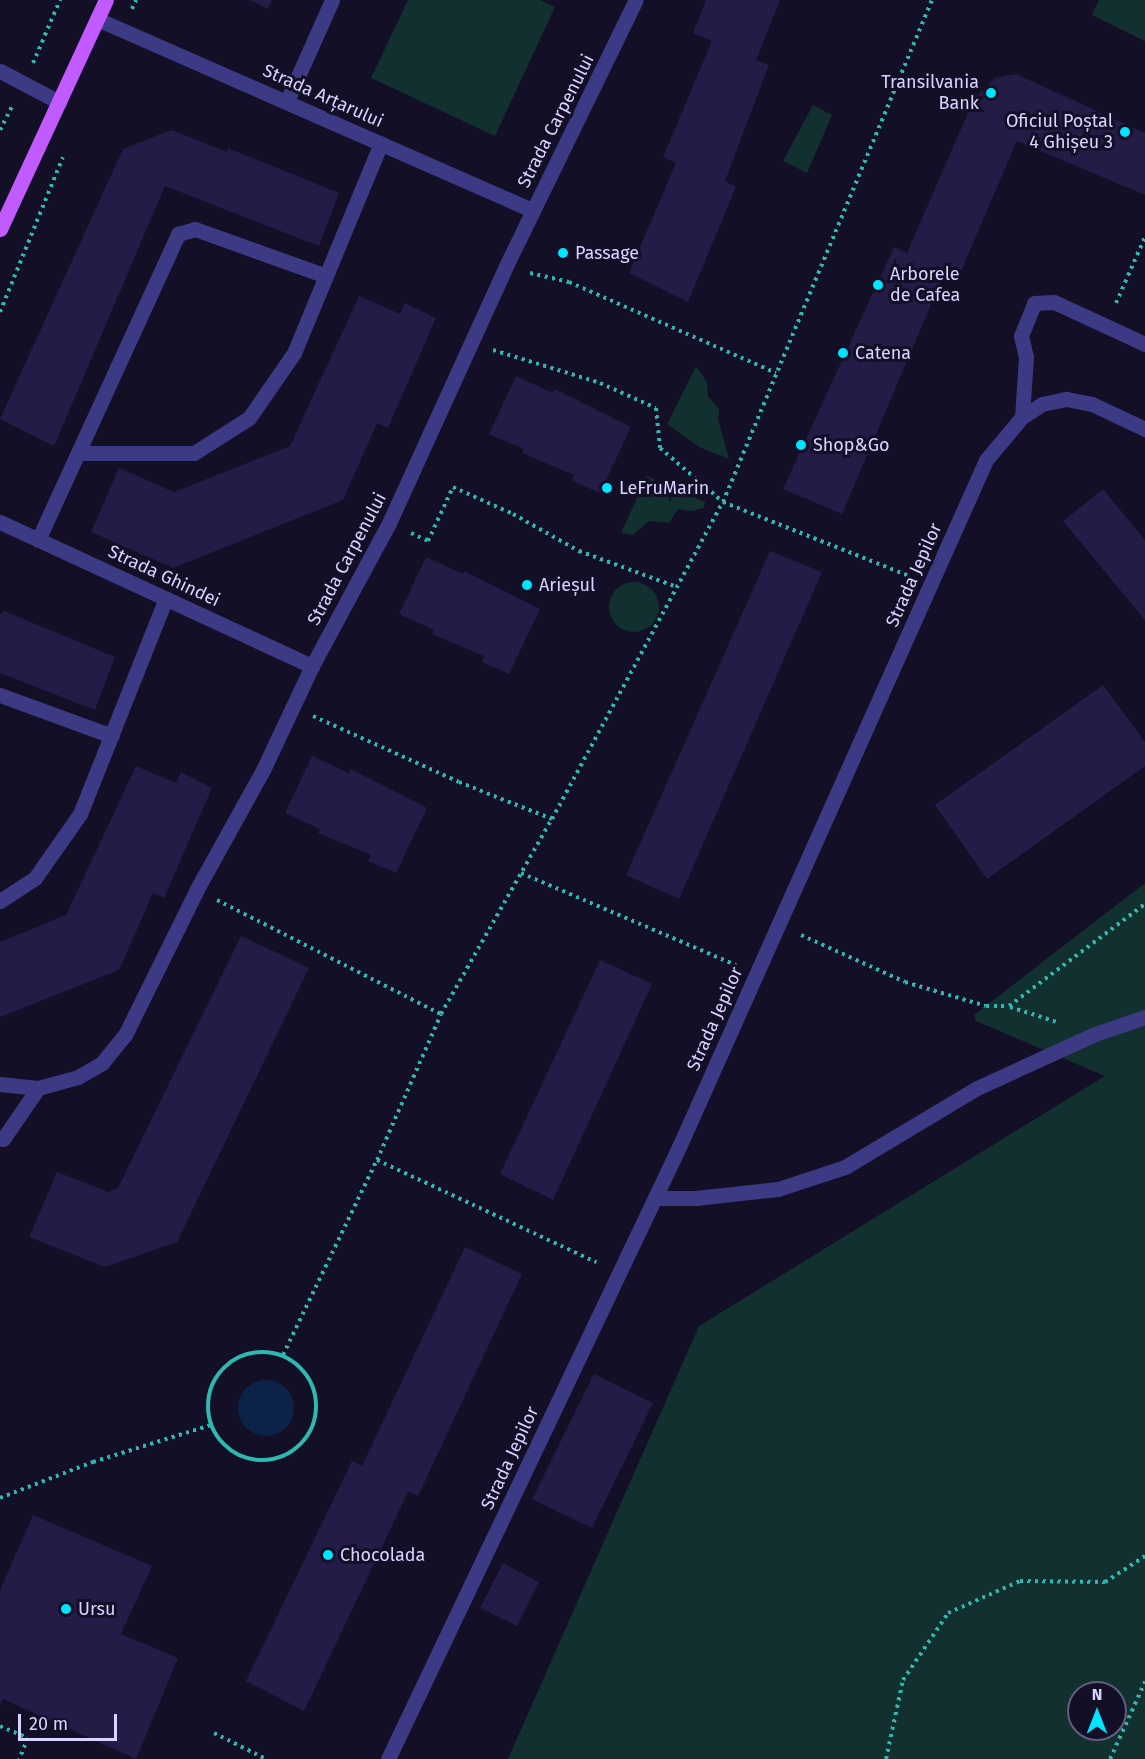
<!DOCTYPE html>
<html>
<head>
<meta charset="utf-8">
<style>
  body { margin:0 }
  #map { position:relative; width:1145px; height:1759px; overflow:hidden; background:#130f26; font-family:"Fira Sans",sans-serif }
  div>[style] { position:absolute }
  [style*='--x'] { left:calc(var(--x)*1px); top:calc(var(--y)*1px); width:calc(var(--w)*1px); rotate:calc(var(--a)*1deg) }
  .green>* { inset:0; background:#12302f }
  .round { border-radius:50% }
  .water>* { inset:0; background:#0c2248 }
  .building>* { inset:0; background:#241b47 }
  .path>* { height:4px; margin-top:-2px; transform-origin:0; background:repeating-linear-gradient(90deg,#2fb8b0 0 3px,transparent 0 7.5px) }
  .path>.ring { margin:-2px; padding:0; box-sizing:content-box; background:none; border:4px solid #2fb8b0; border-radius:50% }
  .minor>* { height:15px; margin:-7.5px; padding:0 7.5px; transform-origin:7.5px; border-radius:7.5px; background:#3d3a85 }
  .major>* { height:15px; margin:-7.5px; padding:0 7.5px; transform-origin:7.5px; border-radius:7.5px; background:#c25bff }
  .dots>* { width:16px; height:16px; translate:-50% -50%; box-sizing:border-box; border:3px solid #130f26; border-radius:50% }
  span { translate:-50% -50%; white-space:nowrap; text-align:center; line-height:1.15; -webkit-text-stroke:6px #130f26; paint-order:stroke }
  .poi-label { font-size:18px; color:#d9d4ff }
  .right { translate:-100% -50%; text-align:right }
  .left { translate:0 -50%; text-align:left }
  .street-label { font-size:18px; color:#d9d4ff }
  .north { position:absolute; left:1067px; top:1681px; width:60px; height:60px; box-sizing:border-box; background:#130f26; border:2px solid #625e7d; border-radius:50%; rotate:0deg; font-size:16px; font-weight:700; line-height:24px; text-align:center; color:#d9d4ff }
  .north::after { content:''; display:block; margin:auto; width:21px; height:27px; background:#00e5ff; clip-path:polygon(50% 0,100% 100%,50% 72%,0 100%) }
  .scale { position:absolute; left:18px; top:1714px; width:99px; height:27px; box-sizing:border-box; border:3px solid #d9d4ff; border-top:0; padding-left:8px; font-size:18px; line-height:21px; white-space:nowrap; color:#d9d4ff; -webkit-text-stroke:4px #130f26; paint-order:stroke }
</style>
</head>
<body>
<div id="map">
  <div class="green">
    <div style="clip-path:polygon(408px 0,540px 0,555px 7px,495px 136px,371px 78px)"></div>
    <div style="clip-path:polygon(1099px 0,1145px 0,1145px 41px,1092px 15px)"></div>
    <div style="clip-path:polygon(813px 105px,832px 115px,807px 173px,783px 161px)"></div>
    <div style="clip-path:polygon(696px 366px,707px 382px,708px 396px,719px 409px,718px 419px,729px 459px,699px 447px,667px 424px)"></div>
    <div style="clip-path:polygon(647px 476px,705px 502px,704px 508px,691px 511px,678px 509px,669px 523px,649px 521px,633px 535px,621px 533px)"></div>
    <div class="round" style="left:609px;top:582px;width:50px;height:50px"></div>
    <div style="clip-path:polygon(evenodd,1145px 883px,1145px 1759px,508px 1759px,699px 1326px,1105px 1076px,976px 1021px,974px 1015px,1145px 883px,1079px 1693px,1115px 1693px,1115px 1729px,1079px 1729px,1079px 1693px)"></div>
  </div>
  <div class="water">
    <div class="round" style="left:238px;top:1380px;width:56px;height:56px"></div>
  </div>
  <div class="building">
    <div style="clip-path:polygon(249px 0,272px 0,268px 9px)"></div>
    <div style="clip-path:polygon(706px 0,780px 0,756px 60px,769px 65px,725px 181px,736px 187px,688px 302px,629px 273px,676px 163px,663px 157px,712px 41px,693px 33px)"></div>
    <div style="clip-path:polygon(1016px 74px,1145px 133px,1145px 195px,1017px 141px,957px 281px,944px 274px,842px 514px,783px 489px,894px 247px,907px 253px,974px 99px,995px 78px)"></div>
    <div style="clip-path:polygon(171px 130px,227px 152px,228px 148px,339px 193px,319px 246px,165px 186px,54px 446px,0 419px,123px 149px)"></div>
    <div style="clip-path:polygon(359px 296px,400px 314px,405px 303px,436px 318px,388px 428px,377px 423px,343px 500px,173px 568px,91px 532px,119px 468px,174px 492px,290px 446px)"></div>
    <div style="clip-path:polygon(516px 376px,553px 393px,555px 389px,631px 427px,600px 493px,572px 481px,574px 475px,522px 453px,524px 449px,489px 434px)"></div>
    <div style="clip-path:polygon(1103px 489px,1145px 540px,1145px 620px,1063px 521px)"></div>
    <div style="clip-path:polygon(770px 551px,822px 572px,679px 899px,626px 875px)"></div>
    <div style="clip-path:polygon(426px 557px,463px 574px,464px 571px,540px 609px,509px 674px,482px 662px,484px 656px,432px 634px,434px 630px,399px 614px)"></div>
    <div style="clip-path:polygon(4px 611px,115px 657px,95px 710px,0 673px,0 615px)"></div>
    <div style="clip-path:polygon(1103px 685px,1145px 742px,1145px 766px,987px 879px,935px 805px)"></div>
    <div style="clip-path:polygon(312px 756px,349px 773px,351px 769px,427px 808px,396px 873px,368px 861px,371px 855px,318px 833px,320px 829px,285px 813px)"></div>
    <div style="clip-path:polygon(136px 766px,176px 783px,181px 772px,212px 788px,164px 898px,153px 893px,119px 970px,0 1017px,0 942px,66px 915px)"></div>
    <div style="clip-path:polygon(241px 936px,309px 968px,177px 1242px,105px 1267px,29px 1237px,57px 1172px,109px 1192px,118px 1188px)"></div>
    <div style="clip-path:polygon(600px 960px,652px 984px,553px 1200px,500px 1174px)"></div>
    <div style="clip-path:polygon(465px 1247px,522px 1274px,418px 1496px,408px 1492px,304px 1711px,246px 1681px,352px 1461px,362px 1466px)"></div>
    <div style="clip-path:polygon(594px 1374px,653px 1403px,592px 1528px,532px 1499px)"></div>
    <div style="clip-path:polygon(33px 1515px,152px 1566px,121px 1634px,178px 1658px,136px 1759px,3px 1699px,0 1706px,0 1590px)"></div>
    <div style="clip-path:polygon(503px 1563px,539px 1582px,517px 1626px,480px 1608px)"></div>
  </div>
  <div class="path">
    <div style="--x:132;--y:9;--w:10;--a:-66"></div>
    <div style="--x:33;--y:63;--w:69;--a:-66.8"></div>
    <div style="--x:0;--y:130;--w:28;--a:-63"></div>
    <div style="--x:530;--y:273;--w:40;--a:13"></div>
    <div style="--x:569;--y:282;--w:226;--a:23.7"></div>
    <div style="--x:1116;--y:303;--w:72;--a:-66.3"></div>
    <div style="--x:0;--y:312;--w:167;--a:-67.9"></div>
    <div style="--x:493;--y:350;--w:112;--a:17.1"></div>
    <div style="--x:600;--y:383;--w:61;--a:24.1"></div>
    <div style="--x:656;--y:408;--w:40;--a:84.3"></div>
    <div style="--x:660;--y:448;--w:83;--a:40.6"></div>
    <div style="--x:723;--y:502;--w:200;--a:21.7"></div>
    <div style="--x:411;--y:533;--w:19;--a:25"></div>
    <div style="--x:428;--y:541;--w:60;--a:-65.2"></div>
    <div style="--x:453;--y:487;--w:66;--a:24.2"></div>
    <div style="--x:513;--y:514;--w:76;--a:29.3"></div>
    <div style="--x:579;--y:551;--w:104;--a:20.2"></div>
    <div style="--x:313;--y:716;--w:160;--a:24.3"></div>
    <div style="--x:459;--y:782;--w:100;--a:21.7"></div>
    <div style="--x:521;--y:873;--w:234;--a:23.2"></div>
    <div style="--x:217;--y:900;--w:251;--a:27"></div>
    <div style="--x:801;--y:935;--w:114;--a:24.3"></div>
    <div style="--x:905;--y:982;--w:84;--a:16.5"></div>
    <div style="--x:986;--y:1006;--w:23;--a:0"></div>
    <div style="--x:1009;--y:1006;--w:170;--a:-36.9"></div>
    <div style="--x:1010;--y:1007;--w:52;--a:17.7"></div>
    <div style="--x:377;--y:1160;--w:242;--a:25"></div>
    <div class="ring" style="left:208px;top:1352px;width:104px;height:104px"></div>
    <div style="--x:283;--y:1355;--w:216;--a:-64.3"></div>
    <div style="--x:377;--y:1160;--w:159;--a:-66.3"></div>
    <div style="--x:441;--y:1014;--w:224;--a:-60.4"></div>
    <div style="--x:552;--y:819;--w:360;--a:-61.7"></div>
    <div style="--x:723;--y:502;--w:544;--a:-67.4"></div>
    <div style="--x:0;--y:1498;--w:100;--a:-21.2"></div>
    <div style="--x:93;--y:1462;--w:124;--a:-17.4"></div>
    <div style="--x:0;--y:1726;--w:30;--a:23"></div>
    <div style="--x:28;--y:1738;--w:23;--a:113"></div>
    <div style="--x:214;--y:1733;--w:58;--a:26.6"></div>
    <div style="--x:886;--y:1759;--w:81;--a:-77.9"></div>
    <div style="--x:903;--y:1680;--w:81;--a:-56.1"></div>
    <div style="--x:948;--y:1613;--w:79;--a:-24"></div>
    <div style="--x:1020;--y:1581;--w:85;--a:0.7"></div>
    <div style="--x:1105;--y:1582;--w:48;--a:-33"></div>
    <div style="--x:1110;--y:1759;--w:85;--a:-65.6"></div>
  </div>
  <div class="minor">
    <div style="--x:97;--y:19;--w:476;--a:23.7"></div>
    <div style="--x:0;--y:71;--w:67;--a:27.7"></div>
    <div style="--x:287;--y:101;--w:111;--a:-66"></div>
    <div style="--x:1022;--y:417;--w:60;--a:-86.2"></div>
    <div style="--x:1026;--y:357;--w:22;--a:-103"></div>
    <div style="--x:1021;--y:336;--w:35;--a:-68"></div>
    <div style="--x:1034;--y:303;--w:20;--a:-3"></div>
    <div style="--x:1054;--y:302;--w:100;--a:24.8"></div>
    <div style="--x:78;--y:453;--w:116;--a:0"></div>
    <div style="--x:194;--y:453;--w:65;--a:-32.5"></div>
    <div style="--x:249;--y:418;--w:79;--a:-55.3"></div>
    <div style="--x:294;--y:353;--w:227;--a:-67.5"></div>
    <div style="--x:0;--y:522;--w:344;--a:24.8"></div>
    <div style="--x:38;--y:540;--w:337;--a:-65.4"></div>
    <div style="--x:178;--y:234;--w:18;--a:-16"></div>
    <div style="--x:195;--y:229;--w:139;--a:19.7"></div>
    <div style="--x:0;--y:695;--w:119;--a:20.1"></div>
    <div style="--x:0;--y:901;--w:42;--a:-33.3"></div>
    <div style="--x:35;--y:878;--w:78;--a:-54.9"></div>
    <div style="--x:80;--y:814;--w:232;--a:-68.3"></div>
    <div style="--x:0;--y:1084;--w:38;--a:6"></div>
    <div style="--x:38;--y:1088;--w:41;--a:-15.4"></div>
    <div style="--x:78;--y:1077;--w:28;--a:-30"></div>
    <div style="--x:102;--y:1063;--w:36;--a:-51"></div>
    <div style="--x:125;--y:1035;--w:163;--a:-63.7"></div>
    <div style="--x:197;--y:889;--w:136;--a:-61"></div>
    <div style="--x:263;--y:770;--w:115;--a:-64.8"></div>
    <div style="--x:312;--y:666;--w:162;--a:-61.7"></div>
    <div style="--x:389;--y:523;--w:280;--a:-65.5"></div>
    <div style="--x:505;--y:268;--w:298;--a:-64"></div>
    <div style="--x:0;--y:1138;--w:3;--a:18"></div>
    <div style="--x:3;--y:1139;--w:62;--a:-55.5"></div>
    <div style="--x:655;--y:1198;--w:41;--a:0"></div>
    <div style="--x:696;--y:1198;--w:82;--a:-6.3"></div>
    <div style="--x:778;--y:1189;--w:71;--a:-18.2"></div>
    <div style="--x:845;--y:1167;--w:154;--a:-30.9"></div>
    <div style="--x:977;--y:1088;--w:130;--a:-24.6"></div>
    <div style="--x:1095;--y:1034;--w:53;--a:-18.8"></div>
    <div style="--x:388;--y:1759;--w:678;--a:-64.57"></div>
    <div style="--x:679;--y:1147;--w:752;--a:-65.92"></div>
    <div style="--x:986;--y:460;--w:56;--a:-50.1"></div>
    <div style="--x:1022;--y:417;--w:24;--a:-33"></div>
    <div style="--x:1042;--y:404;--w:25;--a:-12"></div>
    <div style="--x:1066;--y:399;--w:26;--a:11"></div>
    <div style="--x:1092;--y:404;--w:59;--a:25.3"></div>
  </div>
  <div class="major">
    <div style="--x:0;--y:229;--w:252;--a:-65.2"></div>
  </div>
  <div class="dots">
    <div style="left:991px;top:93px;background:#00e5ff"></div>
    <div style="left:1125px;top:132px;background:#00e5ff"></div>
    <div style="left:563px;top:253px;background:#00e5ff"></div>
    <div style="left:878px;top:285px;background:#00e5ff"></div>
    <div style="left:843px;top:353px;background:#00e5ff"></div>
    <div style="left:801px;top:445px;background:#00e5ff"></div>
    <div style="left:607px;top:488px;background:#00e5ff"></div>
    <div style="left:527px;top:585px;background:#00e5ff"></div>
    <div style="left:328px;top:1555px;background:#00e5ff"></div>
    <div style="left:66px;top:1609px;background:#00e5ff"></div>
  </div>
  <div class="poi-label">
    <span class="right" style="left:979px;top:93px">Transilvania<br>Bank</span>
    <span class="right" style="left:1113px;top:132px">Oficiul Poștal<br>4 Ghișeu 3</span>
    <span class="left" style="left:575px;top:253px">Passage</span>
    <span class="left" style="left:890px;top:285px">Arborele<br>de Cafea</span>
    <span class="left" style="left:855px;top:353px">Catena</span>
    <span class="left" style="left:813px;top:445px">Shop&amp;Go</span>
    <span class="left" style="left:619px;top:488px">LeFruMarin</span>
    <span class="left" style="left:539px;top:585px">Arieșul</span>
    <span class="left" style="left:340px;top:1555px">Chocolada</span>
    <span class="left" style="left:78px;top:1609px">Ursu</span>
  </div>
  <div class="street-label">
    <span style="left:323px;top:96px;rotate:24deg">Strada Arțarului</span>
    <span style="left:556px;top:121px;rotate:-63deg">Strada Carpenului</span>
    <span style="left:347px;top:559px;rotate:-62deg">Strada Carpenului</span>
    <span style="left:914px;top:575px;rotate:-66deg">Strada Jepilor</span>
    <span style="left:164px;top:576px;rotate:25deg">Strada Ghindei</span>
    <span style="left:715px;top:1019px;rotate:-66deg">Strada Jepilor</span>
    <span style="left:510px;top:1458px;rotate:-65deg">Strada Jepilor</span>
  </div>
  <div class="north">N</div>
  <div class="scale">20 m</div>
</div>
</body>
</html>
